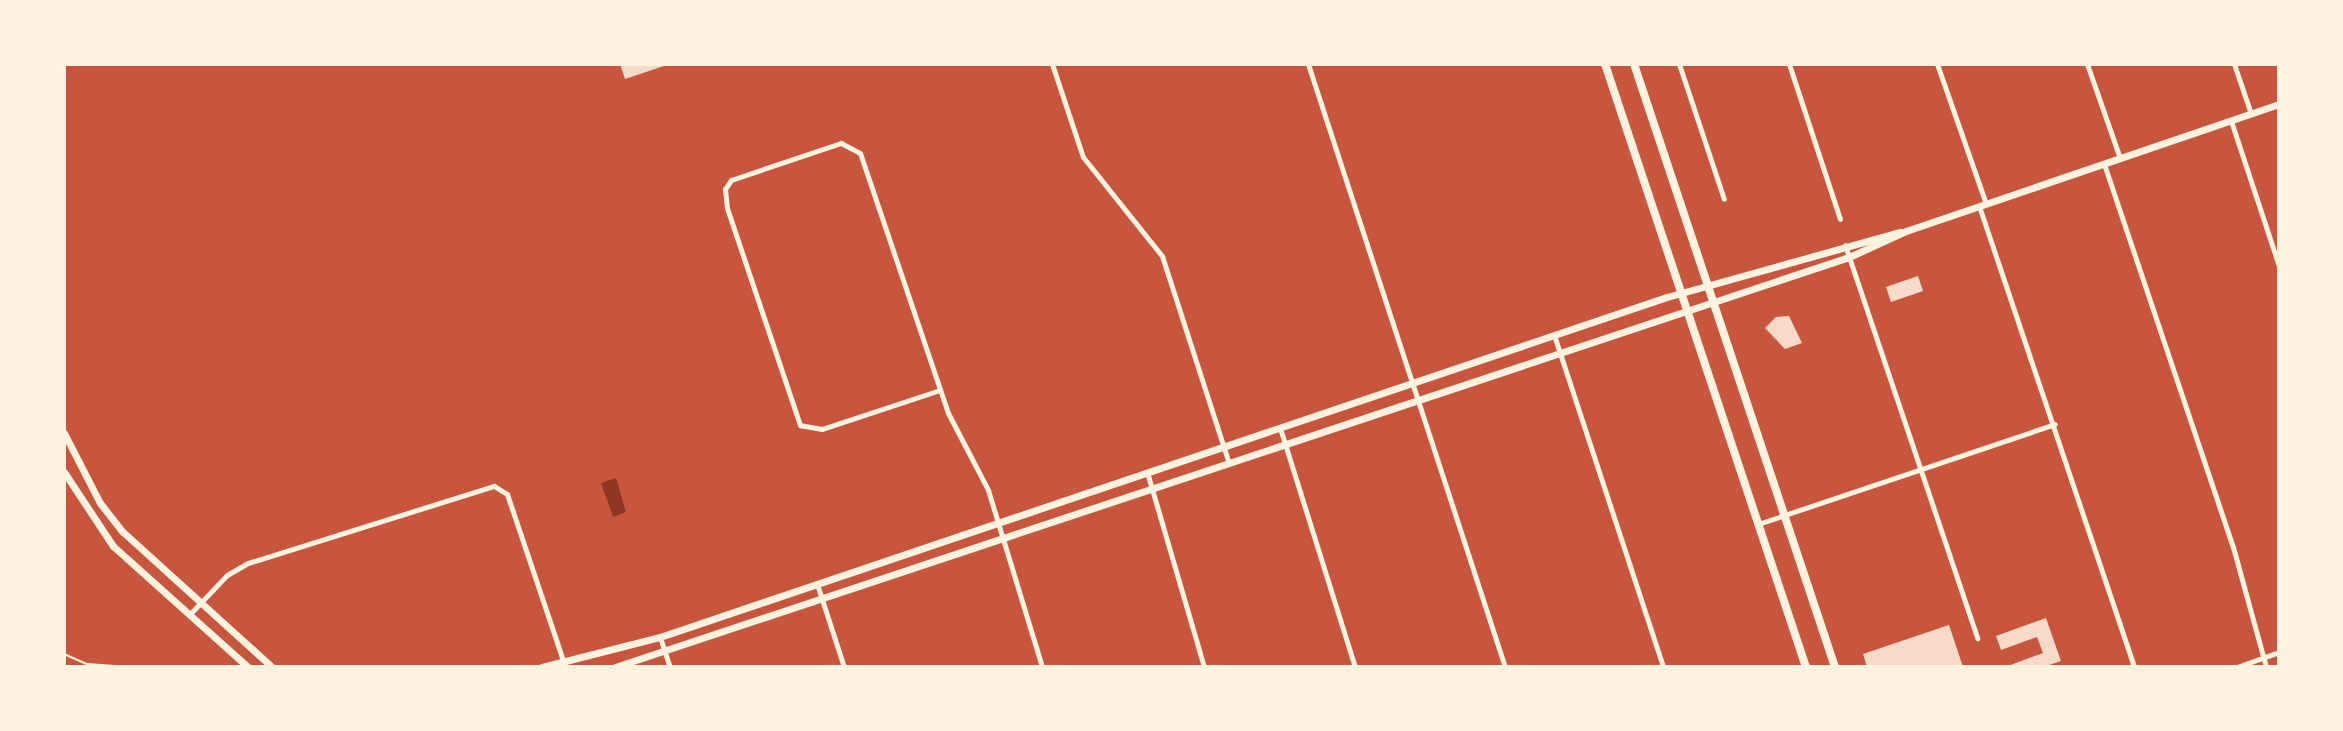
<!DOCTYPE html>
<html>
<head>
<meta charset="utf-8">
<style>
  body { margin:0 }
  #map { position:relative; width:2343px; height:731px; overflow:hidden; background:#c8553d; font-family:"Alegreya Sans",sans-serif }
  div>[style] { position:absolute }
  [style*='--x'] { left:calc(var(--x)*1px); top:calc(var(--y)*1px); width:calc(var(--w)*1px); rotate:calc(var(--a)*1deg) }
  .water>* { inset:0; background:#8f3625 }
  .building>* { inset:0; background:#f7dbc8 }
  .path>* { height:2px; margin:-1px; padding:0 1px; transform-origin:1px; border-radius:1px; background:#fff3e0 }
  .minor>* { height:5px; margin:-2.5px; padding:0 2.5px; transform-origin:2.5px; border-radius:2.5px; background:#fff3e0 }
  .secondary>* { height:7px; margin:-3.5px; padding:0 3.5px; transform-origin:3.5px; border-radius:3.5px; background:#fff3e0 }
  .primary>* { height:8px; margin:-4px; padding:0 4px; transform-origin:4px; border-radius:4px; background:#fff3e0 }
  span { translate:-50% -50%; white-space:nowrap; text-align:center; line-height:1.15; -webkit-text-stroke:6px #fff3e0; paint-order:stroke }
  .frame { position:absolute; inset:0; border:66px solid #fff3e0; pointer-events:none }
</style>
</head>
<body>
<div id="map">
  <div class="water">
    <div style="clip-path:polygon(616px 478px,626px 512px,613px 517px,601px 483px)"></div>
  </div>
  <div class="building">
    <div style="clip-path:polygon(620px 64px,666px 64px,667px 65px,625px 79px)"></div>
    <div style="clip-path:polygon(1918px 276px,1923px 291px,1891px 302px,1886px 287px)"></div>
    <div style="clip-path:polygon(1789px 316px,1802px 343px,1785px 349px,1765px 328px,1776px 317px)"></div>
    <div style="clip-path:polygon(2046px 618px,2061px 661px,2043px 667px,2005px 667px,2043px 653px,2037px 637px,2001px 650px,1996px 636px)"></div>
    <div style="clip-path:polygon(1949px 625px,1963px 667px,1867px 667px,1863px 654px)"></div>
  </div>
  <div class="path">
    <div style="--x:64;--y:654;--w:32;--a:24"></div>
    <div style="--x:87;--y:664;--w:39;--a:4"></div>
  </div>
  <div class="minor">
    <div style="--x:1052;--y:64;--w:98;--a:71.6"></div>
    <div style="--x:1083;--y:157;--w:127;--a:51.4"></div>
    <div style="--x:1162;--y:256;--w:218;--a:72.1"></div>
    <div style="--x:1308;--y:64;--w:634;--a:71.91"></div>
    <div style="--x:1679;--y:64;--w:142;--a:71.6"></div>
    <div style="--x:1789;--y:64;--w:163;--a:71.8"></div>
    <div style="--x:1937;--y:64;--w:148;--a:70.7"></div>
    <div style="--x:2087;--y:64;--w:100;--a:70.7"></div>
    <div style="--x:2234;--y:64;--w:53;--a:71.2"></div>
    <div style="--x:2231;--y:121;--w:153;--a:71.7"></div>
    <div style="--x:2104;--y:164;--w:404;--a:71.4"></div>
    <div style="--x:2233;--y:547;--w:124;--a:74.6"></div>
    <div style="--x:1979;--y:206;--w:486;--a:71.4"></div>
    <div style="--x:1845;--y:245;--w:415;--a:71.4"></div>
    <div style="--x:1554;--y:335;--w:349;--a:71.8"></div>
    <div style="--x:940;--y:390;--w:124;--a:161.7"></div>
    <div style="--x:822;--y:429;--w:22;--a:-170"></div>
    <div style="--x:800;--y:425;--w:229;--a:-108.6"></div>
    <div style="--x:727;--y:208;--w:19;--a:-96"></div>
    <div style="--x:725;--y:189;--w:11;--a:-56"></div>
    <div style="--x:731;--y:180;--w:116;--a:-18.6"></div>
    <div style="--x:841;--y:143;--w:21;--a:28"></div>
    <div style="--x:860;--y:153;--w:274;--a:71.3"></div>
    <div style="--x:948;--y:413;--w:87;--a:62.5"></div>
    <div style="--x:988;--y:490;--w:185;--a:73"></div>
    <div style="--x:1280;--y:428;--w:250;--a:72.6"></div>
    <div style="--x:1147;--y:472;--w:203;--a:73.7"></div>
    <div style="--x:1758;--y:524;--w:313;--a:-18.6"></div>
    <div style="--x:817;--y:584;--w:87;--a:72"></div>
    <div style="--x:189;--y:615;--w:55;--a:-46.5"></div>
    <div style="--x:227;--y:575;--w:24;--a:-30"></div>
    <div style="--x:248;--y:563;--w:258;--a:-17.4"></div>
    <div style="--x:494;--y:486;--w:15;--a:32"></div>
    <div style="--x:507;--y:494;--w:175;--a:71.4"></div>
    <div style="--x:660;--y:637;--w:32;--a:72"></div>
    <div style="--x:2237;--y:667;--w:45;--a:-19.7"></div>
  </div>
  <div class="secondary">
    <div style="--x:64;--y:433;--w:79;--a:62.8"></div>
    <div style="--x:100;--y:503;--w:37;--a:52"></div>
    <div style="--x:123;--y:532;--w:201;--a:42.2"></div>
    <div style="--x:64;--y:472;--w:89;--a:56.5"></div>
    <div style="--x:113;--y:546;--w:181;--a:41.9"></div>
    <div style="--x:542;--y:667;--w:122;--a:-14.3"></div>
    <div style="--x:660;--y:637;--w:1063;--a:-18.66"></div>
    <div style="--x:1667;--y:297;--w:242;--a:-15.6"></div>
    <div style="--x:615;--y:667;--w:1300;--a:-18.38"></div>
    <div style="--x:1849;--y:257;--w:63;--a:-24.5"></div>
    <div style="--x:1906;--y:231;--w:394;--a:-18.8"></div>
  </div>
  <div class="primary">
    <div style="--x:1605;--y:64;--w:636;--a:71.57"></div>
    <div style="--x:1634;--y:64;--w:636;--a:71.57"></div>
  </div>
  <div class="frame"></div>
</div>
</body>
</html>
